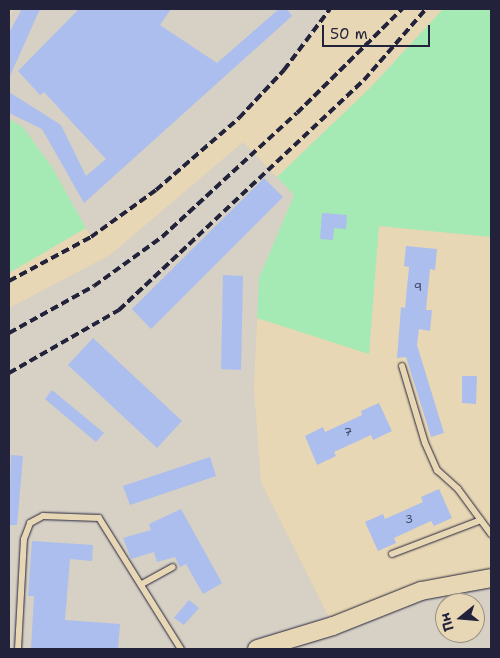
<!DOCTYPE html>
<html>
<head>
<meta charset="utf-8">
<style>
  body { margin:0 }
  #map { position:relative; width:500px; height:658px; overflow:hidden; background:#e8d7b4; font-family:"Shantell Sans",sans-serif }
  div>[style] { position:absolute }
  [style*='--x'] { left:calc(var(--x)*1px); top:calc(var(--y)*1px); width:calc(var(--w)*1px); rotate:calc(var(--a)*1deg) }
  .built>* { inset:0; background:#d6d0c5 }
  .green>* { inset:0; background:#a5e9b4 }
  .building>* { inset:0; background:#acbeed }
  .roads { filter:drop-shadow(0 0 1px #22223b) drop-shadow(0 0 1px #22223b) }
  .lane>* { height:6px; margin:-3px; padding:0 3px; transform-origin:3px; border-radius:3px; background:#e8d7b4 }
  .secondary>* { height:18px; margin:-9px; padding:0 9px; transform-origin:9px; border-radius:9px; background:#e8d7b4 }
  .rail>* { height:4px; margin-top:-2px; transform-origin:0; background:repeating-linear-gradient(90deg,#22223b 0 8px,transparent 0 12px) }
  span { translate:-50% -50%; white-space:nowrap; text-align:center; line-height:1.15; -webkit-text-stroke:4px #e8d7b4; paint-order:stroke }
  .number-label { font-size:12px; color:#444968 }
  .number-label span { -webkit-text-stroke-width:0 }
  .frame { position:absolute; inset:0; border:10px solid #22223b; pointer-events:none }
  .north { position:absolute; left:435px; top:593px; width:50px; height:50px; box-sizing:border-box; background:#e8d7b4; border:1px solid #998f84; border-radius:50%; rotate:253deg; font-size:14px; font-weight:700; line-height:20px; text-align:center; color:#22223b }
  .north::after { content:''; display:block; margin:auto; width:18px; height:22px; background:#22223b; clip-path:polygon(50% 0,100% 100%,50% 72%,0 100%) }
  .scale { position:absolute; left:322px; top:25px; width:108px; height:22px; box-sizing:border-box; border:2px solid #22223b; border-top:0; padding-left:6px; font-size:15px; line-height:18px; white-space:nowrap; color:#22223b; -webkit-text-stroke:4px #e8d7b4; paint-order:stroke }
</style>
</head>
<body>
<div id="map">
  <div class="built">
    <div style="clip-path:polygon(13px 9px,330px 9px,284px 70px,239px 118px,156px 190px,91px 237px,52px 167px,23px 127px,9px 119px,9px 19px)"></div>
    <div style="clip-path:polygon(evenodd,243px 142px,294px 195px,259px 278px,254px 388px,261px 482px,333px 625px,491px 578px,491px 649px,9px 649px,9px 308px,110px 255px,243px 142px,445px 603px,475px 603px,475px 633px,445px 633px,445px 603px)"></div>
  </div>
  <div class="green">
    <div style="clip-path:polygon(443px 9px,491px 9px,491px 237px,379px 226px,369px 354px,257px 318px,259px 278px,294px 195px,277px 177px,370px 88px)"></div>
    <div style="clip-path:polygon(9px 119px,23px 127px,52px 167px,86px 228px,9px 273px)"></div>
  </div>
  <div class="building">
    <div style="clip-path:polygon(22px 9px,40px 9px,9px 78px,9px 33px)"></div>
    <div style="clip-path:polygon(79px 9px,171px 9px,160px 25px,217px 63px,279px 9px,287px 9px,292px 16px,84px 203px,42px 129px,9px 113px,9px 92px,61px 125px,86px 176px,106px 159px,44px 92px,40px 95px,18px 71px)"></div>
    <div style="clip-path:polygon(264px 178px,283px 197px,151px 329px,132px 309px)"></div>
    <div style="clip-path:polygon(322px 213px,347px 215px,346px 229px,334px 228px,333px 240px,320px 239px)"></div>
    <div style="clip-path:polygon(406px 246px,437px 249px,435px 270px,430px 269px,426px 310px,432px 310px,430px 331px,419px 329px,417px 345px,444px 433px,431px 437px,406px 357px,397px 358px,401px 307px,405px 308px,409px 267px,404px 266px)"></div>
    <div style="clip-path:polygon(223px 275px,243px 276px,241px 370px,221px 369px)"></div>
    <div style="clip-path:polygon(93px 338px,182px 421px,157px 448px,68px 365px)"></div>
    <div style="clip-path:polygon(462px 376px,477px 376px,476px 404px,462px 403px)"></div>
    <div style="clip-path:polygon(52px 390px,104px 433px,96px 442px,45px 399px)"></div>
    <div style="clip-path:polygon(379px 403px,392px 431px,373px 440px,371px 435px,334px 452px,336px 456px,317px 465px,305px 436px,323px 427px,325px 432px,362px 415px,361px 411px)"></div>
    <div style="clip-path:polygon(11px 455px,23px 456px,17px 525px,9px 525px)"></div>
    <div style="clip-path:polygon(210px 457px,216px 476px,130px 505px,123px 486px)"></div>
    <div style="clip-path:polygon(439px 489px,452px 518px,434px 526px,431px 521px,394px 538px,396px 543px,378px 551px,365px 522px,383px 514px,385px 519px,423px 502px,421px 497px)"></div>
    <div style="clip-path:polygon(181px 509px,222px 583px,203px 594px,186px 564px,180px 567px,175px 557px,157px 562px,154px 552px,131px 559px,123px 538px,151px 530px,149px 524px)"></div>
    <div style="clip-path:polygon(32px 541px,93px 545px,92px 561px,70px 559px,65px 620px,120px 624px,118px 649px,31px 649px,34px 596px,28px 596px)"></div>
    <div style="clip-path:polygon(189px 600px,199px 608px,184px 625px,174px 618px)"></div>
  </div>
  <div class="roads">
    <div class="lane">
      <div style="--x:402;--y:366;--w:80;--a:73.4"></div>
      <div style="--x:425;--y:443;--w:30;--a:66"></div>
      <div style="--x:437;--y:470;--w:28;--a:42"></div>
      <div style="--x:458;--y:489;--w:56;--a:53.7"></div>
      <div style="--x:392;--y:554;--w:95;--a:-20.9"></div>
      <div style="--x:142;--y:584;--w:35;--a:-29"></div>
      <div style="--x:18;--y:649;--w:110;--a:-86.9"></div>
      <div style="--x:24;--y:539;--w:17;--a:-69"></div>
      <div style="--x:30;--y:523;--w:15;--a:-28"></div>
      <div style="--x:43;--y:516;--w:56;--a:2"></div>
      <div style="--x:99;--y:518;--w:155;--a:58"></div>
    </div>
    <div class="secondary">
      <div style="--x:257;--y:649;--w:79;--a:-16.8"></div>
      <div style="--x:333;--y:626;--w:95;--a:-21.7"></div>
      <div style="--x:421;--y:591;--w:71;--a:-10.5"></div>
    </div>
  </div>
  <div class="rail">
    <div style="--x:9;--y:281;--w:93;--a:-28.2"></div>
    <div style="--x:91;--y:237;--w:80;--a:-35.9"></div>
    <div style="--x:156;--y:190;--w:110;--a:-40.9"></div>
    <div style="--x:239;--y:118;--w:66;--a:-46.8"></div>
    <div style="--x:284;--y:70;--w:76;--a:-53"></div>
    <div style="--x:9;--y:333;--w:97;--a:-28.9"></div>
    <div style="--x:94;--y:286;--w:84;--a:-35.8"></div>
    <div style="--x:162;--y:237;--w:183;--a:-42.6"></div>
    <div style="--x:297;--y:113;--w:148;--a:-44.7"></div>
    <div style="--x:9;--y:373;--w:127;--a:-29.8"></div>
    <div style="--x:119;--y:310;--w:336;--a:-43.2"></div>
    <div style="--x:364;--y:80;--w:94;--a:-48.9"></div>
  </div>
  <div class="number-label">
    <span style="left:418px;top:288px">9</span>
    <span style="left:348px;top:433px">7</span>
    <span style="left:409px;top:520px">3</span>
  </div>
  <div class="frame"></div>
  <div class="north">Пн</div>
  <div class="scale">50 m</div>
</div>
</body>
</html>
